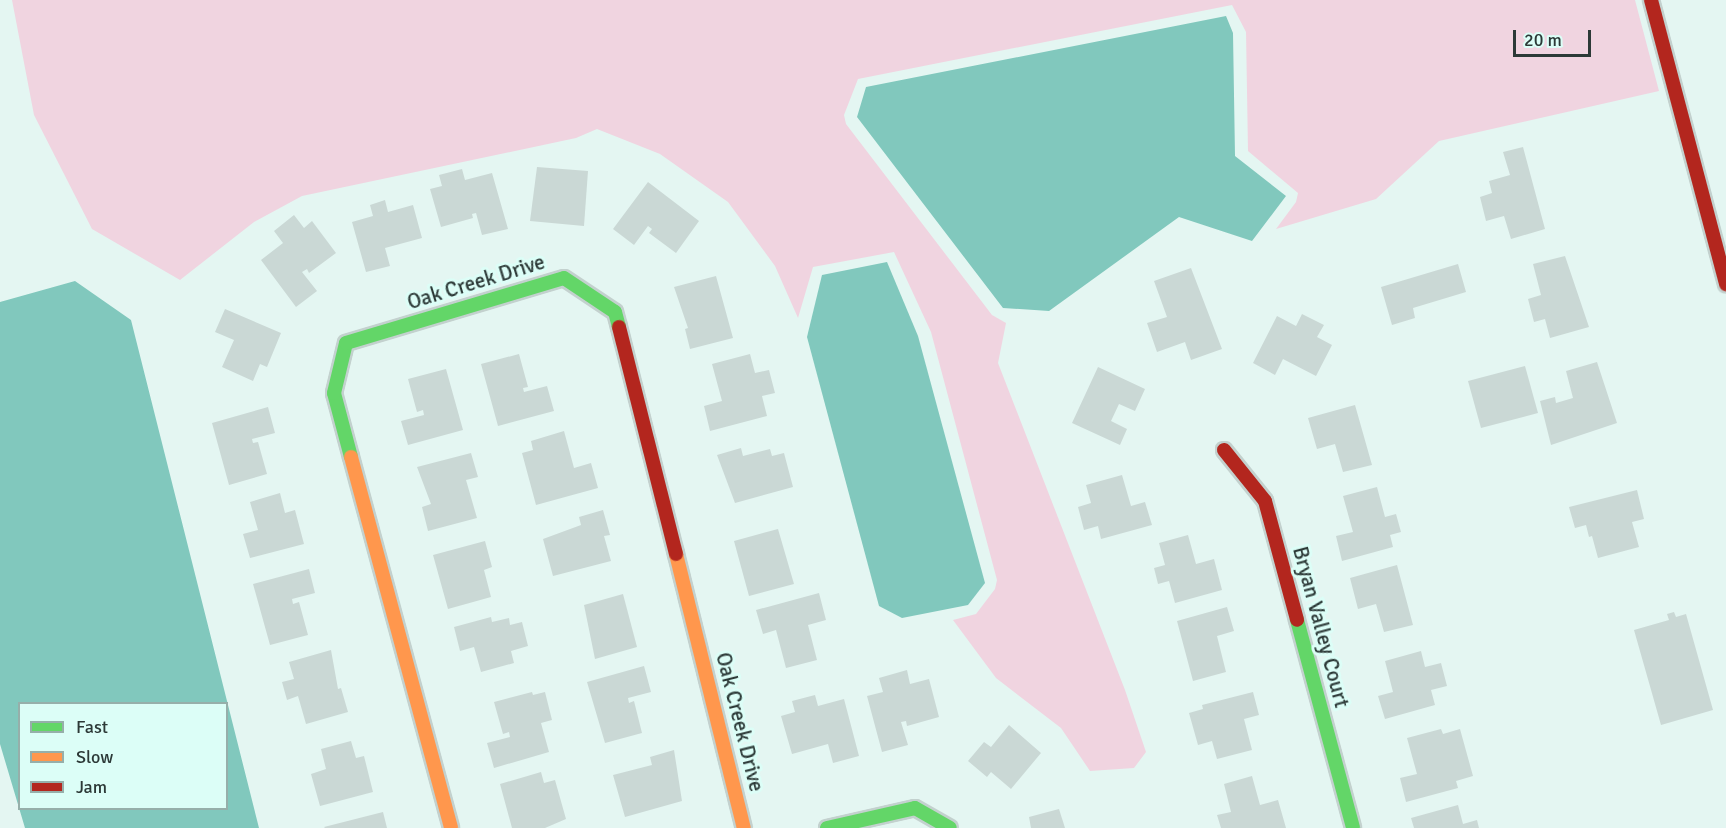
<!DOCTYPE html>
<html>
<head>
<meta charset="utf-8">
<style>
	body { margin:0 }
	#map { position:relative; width:1726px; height:828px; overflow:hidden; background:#e4f6f2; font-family:Signika,sans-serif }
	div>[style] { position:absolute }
	.green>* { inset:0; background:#f0d4e0 }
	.water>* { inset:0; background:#81c8bd }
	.building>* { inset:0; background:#cad8d5 }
	.roads { filter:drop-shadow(2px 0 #c3d1ce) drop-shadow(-2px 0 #c3d1ce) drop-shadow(0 2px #c3d1ce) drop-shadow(0 -2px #c3d1ce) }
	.fast>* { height:14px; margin:-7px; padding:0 7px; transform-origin:7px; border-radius:7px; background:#63d668 }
	.slow>* { height:14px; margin:-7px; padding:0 7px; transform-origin:7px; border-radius:7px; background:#ff974d }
	.jam>* { height:14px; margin:-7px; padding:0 7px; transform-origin:7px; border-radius:7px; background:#b3261e }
	span { translate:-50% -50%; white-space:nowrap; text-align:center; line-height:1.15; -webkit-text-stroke:6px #dcfef7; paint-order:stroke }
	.street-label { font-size:21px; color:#2c3937 }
	.legend { position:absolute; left:18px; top:702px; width:210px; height:108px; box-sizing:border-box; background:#dcfef7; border:2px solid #96afaa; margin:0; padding:8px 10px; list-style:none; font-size:18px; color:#2c3937 }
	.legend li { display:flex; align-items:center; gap:12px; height:30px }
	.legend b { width:30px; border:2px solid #96afaa }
	.scale { position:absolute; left:1513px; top:30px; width:78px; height:27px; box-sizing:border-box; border:3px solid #2c3937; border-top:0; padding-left:8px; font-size:18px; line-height:21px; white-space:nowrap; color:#2c3937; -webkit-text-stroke:4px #dcfef7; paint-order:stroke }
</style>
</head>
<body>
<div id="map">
	<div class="green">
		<i style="clip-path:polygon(12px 0,1635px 0,1659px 91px,1439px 141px,1376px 199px,1276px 229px,1296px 202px,1298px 193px,1248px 151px,1246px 32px,1232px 5px,858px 79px,844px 115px,846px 124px,992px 315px,1006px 323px,998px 363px,1125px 690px,1146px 752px,1134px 768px,1090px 771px,1061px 728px,996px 678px,953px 620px,976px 614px,995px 589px,997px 580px,931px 332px,894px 252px,813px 267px,798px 318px,775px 266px,728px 202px,660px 154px,597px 129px,576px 138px,302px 196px,254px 222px,180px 280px,92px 229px,34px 115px)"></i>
	</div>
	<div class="water">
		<i style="clip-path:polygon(1226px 16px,1233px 33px,1235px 156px,1286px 196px,1252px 241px,1179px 217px,1049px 311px,1003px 308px,857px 117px,866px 87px)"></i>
		<i style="clip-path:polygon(887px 262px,918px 336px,985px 583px,968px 605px,902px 618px,879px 606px,807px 337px,822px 275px)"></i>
		<i style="clip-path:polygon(evenodd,75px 281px,131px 320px,259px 828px,25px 828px,0 744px,0 302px,75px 281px,20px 704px,226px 704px,226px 808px,20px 808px,20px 704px)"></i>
	</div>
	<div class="building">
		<i style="clip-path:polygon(1523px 147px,1545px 229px,1511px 239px,1504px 216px,1486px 221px,1480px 197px,1492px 193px,1489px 181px,1510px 175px,1503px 152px)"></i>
		<i style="clip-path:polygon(537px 167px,588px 171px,584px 226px,530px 221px)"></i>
		<i style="clip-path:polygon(462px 169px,465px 180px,492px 173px,508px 229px,482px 235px,476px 213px,472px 214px,473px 218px,441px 227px,430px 189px,442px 186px,439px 175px)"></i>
		<i style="clip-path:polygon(648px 182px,699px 221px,676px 253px,649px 233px,652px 229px,648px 226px,634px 245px,613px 229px)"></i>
		<i style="clip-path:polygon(385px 200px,388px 212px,413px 205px,422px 238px,385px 248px,390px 266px,366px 272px,352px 222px,373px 216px,370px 205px)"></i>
		<i style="clip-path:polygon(294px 215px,304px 228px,312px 221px,336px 253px,309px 273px,307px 269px,302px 272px,317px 291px,296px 307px,261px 260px,283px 243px,274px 231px)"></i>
		<i style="clip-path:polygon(1565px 256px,1589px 327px,1550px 338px,1545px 319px,1534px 322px,1528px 299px,1541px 295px,1533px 264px)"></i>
		<i style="clip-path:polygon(1458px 264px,1466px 292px,1413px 308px,1415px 318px,1392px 325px,1381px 287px)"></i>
		<i style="clip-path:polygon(1191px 268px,1222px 349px,1191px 360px,1185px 342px,1157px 352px,1147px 323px,1167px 317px,1154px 281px)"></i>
		<i style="clip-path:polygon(716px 276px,733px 338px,690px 349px,685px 329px,688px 328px,674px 287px)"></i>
		<i style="clip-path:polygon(225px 309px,281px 333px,267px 367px,260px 364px,253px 381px,222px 367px,234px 340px,215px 332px)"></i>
		<i style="clip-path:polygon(1302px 314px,1324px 325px,1317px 337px,1332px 345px,1316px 376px,1283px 359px,1275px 375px,1253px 363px,1277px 316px,1296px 326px)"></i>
		<i style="clip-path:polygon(519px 354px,528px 387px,523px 388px,524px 392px,547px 386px,554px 411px,498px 426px,481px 364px)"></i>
		<i style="clip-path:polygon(750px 354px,755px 373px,769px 370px,775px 393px,762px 396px,767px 416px,710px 431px,704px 406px,722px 401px,712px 364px)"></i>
		<i style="clip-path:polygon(1597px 362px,1617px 423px,1551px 445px,1540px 401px,1555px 397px,1556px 403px,1573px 398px,1566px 371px)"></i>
		<i style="clip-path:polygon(1525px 366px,1538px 413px,1481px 428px,1468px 381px)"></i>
		<i style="clip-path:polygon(1098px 367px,1145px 389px,1135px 411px,1119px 404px,1111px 421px,1127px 429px,1120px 445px,1072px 423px)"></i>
		<i style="clip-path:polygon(446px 369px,463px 430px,408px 445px,401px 421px,424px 415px,423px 410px,417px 412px,408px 379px)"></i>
		<i style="clip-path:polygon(1355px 405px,1372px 465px,1343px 472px,1335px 444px,1317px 449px,1308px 418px)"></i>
		<i style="clip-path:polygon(268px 407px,275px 433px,252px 439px,253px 443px,258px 442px,267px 474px,229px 485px,212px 423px)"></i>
		<i style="clip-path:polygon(564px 431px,574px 468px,591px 463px,598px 488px,536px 505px,522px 453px,533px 450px,531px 441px)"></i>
		<i style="clip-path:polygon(741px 448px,743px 456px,770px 449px,772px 456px,784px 453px,793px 487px,735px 503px,717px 455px)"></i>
		<i style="clip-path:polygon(471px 453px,478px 477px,466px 480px,477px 518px,428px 531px,422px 507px,431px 504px,417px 467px)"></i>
		<i style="clip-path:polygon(1122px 475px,1131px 506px,1145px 502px,1152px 525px,1101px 539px,1098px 526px,1084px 530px,1078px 507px,1091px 503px,1086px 485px)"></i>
		<i style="clip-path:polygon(1377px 487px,1385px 517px,1396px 514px,1401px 532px,1390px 535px,1393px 547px,1342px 561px,1336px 536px,1353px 532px,1343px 496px)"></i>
		<i style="clip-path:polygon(1637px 490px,1644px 519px,1632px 522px,1639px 547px,1598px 558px,1592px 536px,1589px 537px,1586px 525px,1575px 528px,1569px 507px)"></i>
		<i style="clip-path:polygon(280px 493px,285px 513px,295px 510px,304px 544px,250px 558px,243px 534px,258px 530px,250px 502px)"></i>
		<i style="clip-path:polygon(603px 510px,610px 535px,604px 536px,611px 561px,553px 576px,543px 539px,581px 525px,579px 517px)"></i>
		<i style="clip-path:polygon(778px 529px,794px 584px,749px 596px,734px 541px)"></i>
		<i style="clip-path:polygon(1188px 535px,1196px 564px,1214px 559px,1222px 590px,1175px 603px,1169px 581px,1158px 584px,1154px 568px,1165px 565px,1159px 543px)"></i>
		<i style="clip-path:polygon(485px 541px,492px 567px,484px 570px,491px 597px,448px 609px,433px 555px)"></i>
		<i style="clip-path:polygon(1397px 565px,1413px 625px,1384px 632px,1376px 604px,1358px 609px,1350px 578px)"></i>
		<i style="clip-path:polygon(309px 569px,315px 593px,292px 599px,293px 604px,299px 602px,308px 635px,270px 645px,253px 584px)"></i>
		<i style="clip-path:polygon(819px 593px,826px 620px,808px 625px,817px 660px,786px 668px,776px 630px,763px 634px,756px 610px)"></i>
		<i style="clip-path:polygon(623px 594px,637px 647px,595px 659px,584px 605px)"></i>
		<i style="clip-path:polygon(1227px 607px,1234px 631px,1217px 636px,1226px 672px,1193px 681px,1177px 621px)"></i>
		<i style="clip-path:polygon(1674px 612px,1676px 617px,1686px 614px,1713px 710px,1661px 725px,1634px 630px,1669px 620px,1667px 614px)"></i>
		<i style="clip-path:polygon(491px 617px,492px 622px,509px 618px,510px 625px,522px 622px,528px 646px,511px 651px,514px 663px,481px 672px,474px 647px,460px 651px,454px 627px)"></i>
		<i style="clip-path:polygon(331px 650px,338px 689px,341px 688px,348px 712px,306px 724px,298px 696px,287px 700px,282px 682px,294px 679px,289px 662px)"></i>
		<i style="clip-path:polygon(1421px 651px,1425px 667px,1441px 663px,1447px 686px,1431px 690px,1435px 705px,1385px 719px,1378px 696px,1393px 692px,1385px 661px)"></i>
		<i style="clip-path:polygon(644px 666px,651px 692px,628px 698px,629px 703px,634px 701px,642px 733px,605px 743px,587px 682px)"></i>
		<i style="clip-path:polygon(907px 670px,910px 684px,929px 679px,939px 717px,907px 726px,906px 721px,901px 722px,908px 745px,882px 752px,867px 696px,883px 692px,879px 678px)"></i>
		<i style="clip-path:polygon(532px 692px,533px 695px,545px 692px,552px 720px,541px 723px,549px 752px,494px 768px,487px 743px,510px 737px,509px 732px,503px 734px,494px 702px)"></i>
		<i style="clip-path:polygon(1253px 692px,1259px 715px,1244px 719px,1252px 750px,1217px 759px,1212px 741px,1198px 745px,1189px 713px,1203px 709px,1202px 705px)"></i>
		<i style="clip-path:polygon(815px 695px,818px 706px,844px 699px,859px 756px,833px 763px,828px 744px,792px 754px,781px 716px,795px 712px,792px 701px)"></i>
		<i style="clip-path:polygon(1009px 725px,1041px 753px,1011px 789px,991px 772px,987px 777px,968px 761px,984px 742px,991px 747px)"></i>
		<i style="clip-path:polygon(1441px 729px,1443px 734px,1460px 729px,1473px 776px,1456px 781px,1458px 788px,1406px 802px,1400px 778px,1417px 774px,1407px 738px)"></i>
		<i style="clip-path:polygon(351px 741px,356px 758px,364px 756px,373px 792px,320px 806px,311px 774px,326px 769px,321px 749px)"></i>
		<i style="clip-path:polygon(674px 750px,682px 801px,625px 817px,613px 775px,652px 765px,650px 757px)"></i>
		<i style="clip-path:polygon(541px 772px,544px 783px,555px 780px,566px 819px,545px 828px,512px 828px,500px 784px)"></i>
		<i style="clip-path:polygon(1252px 776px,1260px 805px,1278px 800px,1286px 828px,1221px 828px,1217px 815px,1231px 812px,1224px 784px)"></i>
		<i style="clip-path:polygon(1458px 805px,1463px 824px,1477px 820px,1479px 828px,1414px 828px,1411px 818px)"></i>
		<i style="clip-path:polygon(1059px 809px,1065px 828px,1031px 828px,1029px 817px)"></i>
		<i style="clip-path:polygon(383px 812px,387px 828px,325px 828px,324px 827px)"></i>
	</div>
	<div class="roads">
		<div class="fast">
			<i style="left:351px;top:457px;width:66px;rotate:-104.9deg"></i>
			<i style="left:334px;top:393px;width:51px;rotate:-76.5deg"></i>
			<i style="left:346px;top:343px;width:227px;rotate:-16.6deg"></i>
			<i style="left:564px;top:278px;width:61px;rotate:33.7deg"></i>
			<i style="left:615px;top:312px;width:16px;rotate:75deg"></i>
			<i style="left:1297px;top:620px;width:215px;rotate:74.9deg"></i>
			<i style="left:827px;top:828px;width:90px;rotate:-12.8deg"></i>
			<i style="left:915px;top:808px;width:40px;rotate:29.7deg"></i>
		</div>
		<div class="slow">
			<i style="left:351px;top:457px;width:384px;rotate:74.9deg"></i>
			<i style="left:676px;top:554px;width:282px;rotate:76.1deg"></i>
		</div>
		<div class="jam">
			<i style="left:1651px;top:0;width:294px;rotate:75.2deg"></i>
			<i style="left:619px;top:327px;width:234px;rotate:75.9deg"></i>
			<i style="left:1224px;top:450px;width:65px;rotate:51.2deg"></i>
			<i style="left:1265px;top:501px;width:123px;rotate:74.9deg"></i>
		</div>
	</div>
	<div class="street-label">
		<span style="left:476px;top:282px;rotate:-17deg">Oak Creek Drive</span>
		<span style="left:1321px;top:627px;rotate:75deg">Bryan Valley Court</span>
		<span style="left:740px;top:722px;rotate:76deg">Oak Creek Drive</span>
	</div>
	<ul class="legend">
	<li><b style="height:8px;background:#63d668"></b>Fast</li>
	<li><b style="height:8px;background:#ff974d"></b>Slow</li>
	<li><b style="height:8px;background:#b3261e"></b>Jam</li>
	</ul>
	<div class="scale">20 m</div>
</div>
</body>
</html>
